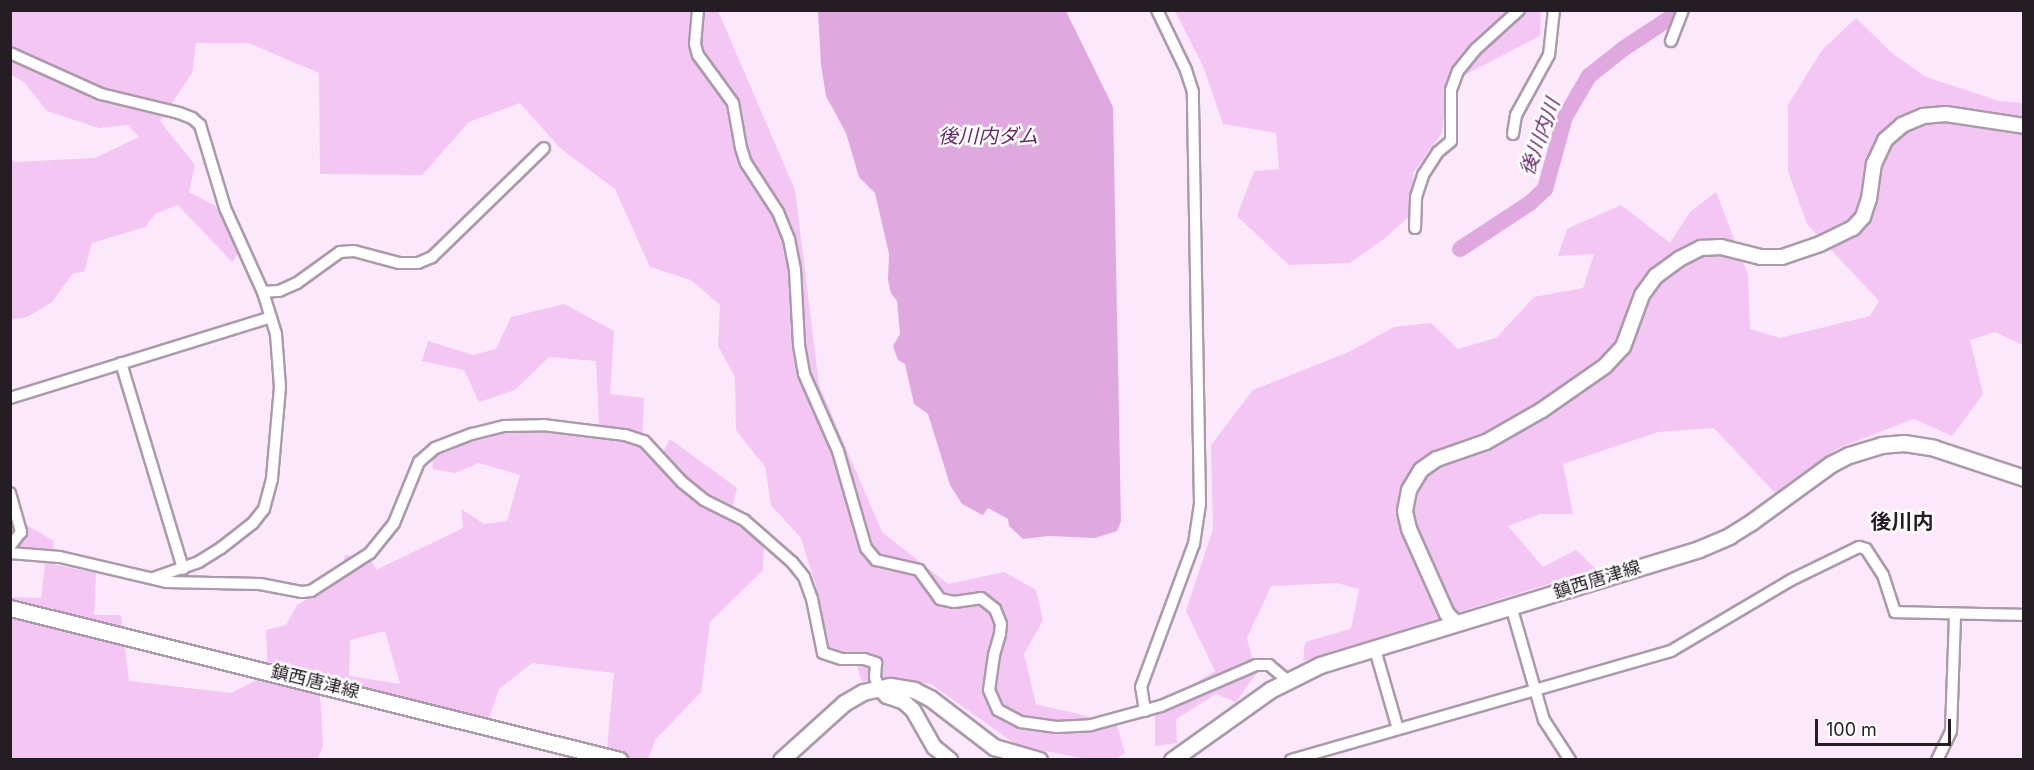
<!DOCTYPE html>
<html>
<head>
<meta charset="utf-8">
<style>
	body { margin:0 }
	#map { position:relative; width:2034px; height:770px; overflow:hidden; background:#fbe9fb; font-family:Inter,"Noto Sans JP",sans-serif }
	div>[style] { position:absolute }
	.green>* { inset:0; background:#f3c6f4 }
	.water>* { inset:0; background:#dfa9e0 }
	.river>* { height:16px; margin:-8px; padding:0 8px; transform-origin:8px; border-radius:8px; background:#dfa9e0 }
	.roads { filter:drop-shadow(2px 0 #aa9aaa) drop-shadow(-2px 0 #aa9aaa) drop-shadow(0 2px #aa9aaa) drop-shadow(0 -2px #aa9aaa) }
	.minor>* { height:10px; margin:-5px; padding:0 5px; transform-origin:5px; border-radius:5px; background:#fff }
	.tertiary>* { height:14px; margin:-7px; padding:0 7px; transform-origin:7px; border-radius:7px; background:#fff }
	.secondary>* { height:15px; margin:-7.5px; padding:0 7.5px; transform-origin:7.5px; border-radius:7.5px; background:#fff }
	span { translate:-50% -50%; white-space:nowrap; text-align:center; line-height:1.15; -webkit-text-stroke:5px #fff; paint-order:stroke }
	.street-label { font-size:18px; color:#241e24 }
	.water-label { font-size:20px; color:#672869; font-style:italic }
	.quarter-label { font-size:21px; color:#241e24; font-weight:700 }
	.frame { position:absolute; inset:0; border:12px solid #241e24; pointer-events:none }
	.scale { position:absolute; left:1815px; top:719px; width:136px; height:27px; box-sizing:border-box; border:3px solid #241e24; border-top:0; padding-left:8px; font-size:18px; line-height:21px; white-space:nowrap; color:#241e24; -webkit-text-stroke:4px #fff; paint-order:stroke }
</style>
</head>
<body>
<div id="map">
	<div class="green">
		<i style="clip-path:polygon(11px 11px,718px 11px,795px 190px,819px 385px,882px 532px,948px 584px,1004px 572px,1036px 590px,1043px 620px,1024px 654px,1036px 704px,1116px 723px,1125px 753px,1116px 759px,1087px 759px,1018px 746px,931px 684px,889px 677px,862px 682px,854px 657px,828px 653px,818px 593px,801px 538px,771px 505px,765px 467px,736px 430px,735px 377px,718px 346px,720px 305px,691px 280px,650px 267px,615px 189px,560px 148px,520px 103px,469px 122px,422px 175px,320px 174px,319px 73px,249px 43px,196px 43px,192px 73px,160px 121px,195px 165px,189px 192px,216px 206px,239px 252px,232px 262px,178px 205px,155px 214px,145px 227px,92px 243px,84px 272px,73px 273px,52px 302px,27px 317px,11px 320px,10px 158px,15px 162px,95px 158px,139px 137px,128px 125px,99px 128px,47px 111px,24px 82px,11px 75px)"></i>
		<i style="clip-path:polygon(1175px 11px,1541px 11px,1540px 36px,1447px 84px,1442px 133px,1413px 173px,1413px 213px,1385px 238px,1350px 263px,1289px 265px,1237px 216px,1254px 171px,1279px 169px,1276px 133px,1223px 124px,1203px 66px)"></i>
		<i style="clip-path:polygon(1856px 18px,1893px 54px,1926px 77px,1999px 101px,2023px 103px,2023px 345px,1995px 332px,1970px 340px,1983px 394px,1952px 436px,1914px 419px,1838px 448px,1775px 493px,1714px 428px,1658px 432px,1563px 464px,1573px 514px,1540px 514px,1508px 526px,1543px 567px,1576px 550px,1596px 569px,1303px 661px,1305px 642px,1351px 629px,1359px 589px,1337px 583px,1271px 586px,1247px 638px,1256px 674px,1236px 702px,1216px 694px,1176px 719px,1177px 743px,1155px 746px,1155px 708px,1215px 671px,1186px 611px,1213px 529px,1211px 445px,1253px 390px,1351px 351px,1394px 327px,1431px 323px,1458px 349px,1496px 338px,1534px 297px,1583px 288px,1594px 254px,1558px 256px,1567px 229px,1621px 205px,1670px 243px,1690px 212px,1716px 192px,1748px 275px,1750px 329px,1780px 338px,1870px 316px,1879px 301px,1807px 224px,1788px 171px,1788px 105px,1822px 50px)"></i>
		<i style="clip-path:polygon(evenodd,564px 304px,614px 331px,610px 394px,644px 398px,642px 446px,660px 458px,670px 439px,737px 488px,730px 517px,764px 542px,763px 570px,710px 622px,701px 692px,655px 740px,648px 759px,610px 759px,607px 749px,614px 673px,532px 663px,499px 689px,489px 718px,347px 685px,320px 695px,323px 745px,318px 759px,11px 760px,11px 597px,41px 598px,45px 565px,16px 548px,25px 524px,54px 541px,52px 564px,96px 573px,94px 615px,121px 615px,129px 681px,231px 693px,268px 674px,266px 630px,286px 625px,297px 605px,338px 581px,345px 555px,370px 557px,376px 570px,463px 528px,461px 509px,484px 524px,507px 521px,520px 475px,479px 463px,455px 473px,433px 469px,432px 452px,505px 432px,599px 425px,596px 361px,549px 357px,515px 390px,479px 402px,464px 370px,422px 361px,428px 341px,473px 355px,496px 349px,511px 317px,564px 304px,385px 631px,400px 684px,349px 676px,350px 640px,385px 631px)"></i>
	</div>
	<div class="water">
		<i style="clip-path:polygon(818px 11px,1066px 11px,1113px 107px,1121px 521px,1117px 531px,1095px 538px,1049px 536px,1023px 539px,1009px 526px,1008px 519px,988px 508px,983px 515px,962px 504px,950px 485px,928px 414px,914px 404px,905px 364px,898px 360px,893px 346px,900px 334px,897px 301px,891px 293px,888px 280px,889px 254px,875px 193px,859px 177px,846px 133px,826px 96px,821px 65px)"></i>
	</div>
	<div class="river">
		<i style="left:1460px;top:249px;width:84px;rotate:-33.3deg"></i>
		<i style="left:1530px;top:203px;width:21px;rotate:-43deg"></i>
		<i style="left:1545px;top:189px;width:75px;rotate:-74.5deg"></i>
		<i style="left:1565px;top:117px;width:48px;rotate:-59.7deg"></i>
		<i style="left:1589px;top:76px;width:43px;rotate:-38.5deg"></i>
		<i style="left:1623px;top:49px;width:71px;rotate:-33.5deg"></i>
	</div>
	<div class="roads">
		<div class="minor">
			<i style="left:698px;top:10px;width:34px;rotate:95deg"></i>
			<i style="left:695px;top:44px;width:11px;rotate:75deg"></i>
			<i style="left:698px;top:55px;width:59px;rotate:53.9deg"></i>
			<i style="left:733px;top:103px;width:46px;rotate:79.9deg"></i>
			<i style="left:741px;top:148px;width:16px;rotate:72deg"></i>
			<i style="left:746px;top:163px;width:59px;rotate:56.9deg"></i>
			<i style="left:778px;top:212px;width:29px;rotate:68deg"></i>
			<i style="left:789px;top:239px;width:32px;rotate:79deg"></i>
			<i style="left:795px;top:270px;width:75px;rotate:86.9deg"></i>
			<i style="left:799px;top:345px;width:29px;rotate:80deg"></i>
			<i style="left:804px;top:374px;width:84px;rotate:66.2deg"></i>
			<i style="left:838px;top:451px;width:101px;rotate:73.9deg"></i>
			<i style="left:866px;top:548px;width:16px;rotate:50deg"></i>
			<i style="left:876px;top:560px;width:44px;rotate:13.1deg"></i>
			<i style="left:919px;top:570px;width:36px;rotate:54deg"></i>
			<i style="left:940px;top:599px;width:14px;rotate:12deg"></i>
			<i style="left:954px;top:602px;width:27px;rotate:-8deg"></i>
			<i style="left:981px;top:598px;width:18px;rotate:38deg"></i>
			<i style="left:995px;top:609px;width:16px;rotate:68deg"></i>
			<i style="left:1001px;top:624px;width:10px;rotate:96deg"></i>
			<i style="left:1000px;top:634px;width:22px;rotate:106deg"></i>
			<i style="left:994px;top:655px;width:35px;rotate:98deg"></i>
			<i style="left:989px;top:690px;width:22px;rotate:66deg"></i>
			<i style="left:998px;top:710px;width:26px;rotate:28deg"></i>
			<i style="left:1021px;top:722px;width:36px;rotate:8deg"></i>
			<i style="left:1057px;top:727px;width:34px;rotate:-3deg"></i>
			<i style="left:1091px;top:725px;width:73px;rotate:-15.2deg"></i>
			<i style="left:1161px;top:706px;width:103px;rotate:-23.3deg"></i>
			<i style="left:1256px;top:665px;width:13px"></i>
			<i style="left:1269px;top:665px;width:23px;rotate:40deg"></i>
			<i style="left:1671px;top:41px;width:33px;rotate:-69deg"></i>
			<i style="left:10px;top:53px;width:100px;rotate:24.3deg"></i>
			<i style="left:101px;top:94px;width:80px;rotate:13.7deg"></i>
			<i style="left:179px;top:113px;width:14px;rotate:21deg"></i>
			<i style="left:192px;top:118px;width:11px;rotate:41deg"></i>
			<i style="left:200px;top:125px;width:87px;rotate:73.2deg"></i>
			<i style="left:225px;top:208px;width:92px;rotate:65.7deg"></i>
			<i style="left:263px;top:292px;width:44px;rotate:72.8deg"></i>
			<i style="left:276px;top:334px;width:53px;rotate:85.7deg"></i>
			<i style="left:280px;top:387px;width:92px;rotate:95deg"></i>
			<i style="left:272px;top:479px;width:31px;rotate:105deg"></i>
			<i style="left:264px;top:509px;width:18px;rotate:128deg"></i>
			<i style="left:253px;top:523px;width:41px;rotate:142deg"></i>
			<i style="left:221px;top:548px;width:26px;rotate:148deg"></i>
			<i style="left:199px;top:562px;width:49px;rotate:160.8deg"></i>
			<i style="left:1513px;top:134px;width:19px;rotate:-81deg"></i>
			<i style="left:1516px;top:115px;width:68px;rotate:-61.2deg"></i>
			<i style="left:1549px;top:55px;width:45px;rotate:-83.7deg"></i>
			<i style="left:1415px;top:228px;width:31px;rotate:-88deg"></i>
			<i style="left:1416px;top:197px;width:23px;rotate:-72deg"></i>
			<i style="left:1423px;top:175px;width:27px;rotate:-57deg"></i>
			<i style="left:1438px;top:152px;width:17px;rotate:-40deg"></i>
			<i style="left:1451px;top:141px;width:51px;rotate:-90deg"></i>
			<i style="left:1451px;top:90px;width:20px;rotate:-70deg"></i>
			<i style="left:1458px;top:71px;width:28px;rotate:-51deg"></i>
			<i style="left:1476px;top:49px;width:58px;rotate:-42.2deg"></i>
			<i style="left:263px;top:292px;width:16px;rotate:-4deg"></i>
			<i style="left:279px;top:291px;width:20px;rotate:-24deg"></i>
			<i style="left:297px;top:283px;width:53px;rotate:-35.8deg"></i>
			<i style="left:340px;top:252px;width:14px;rotate:-4deg"></i>
			<i style="left:354px;top:251px;width:47px;rotate:14.9deg"></i>
			<i style="left:399px;top:263px;width:19px"></i>
			<i style="left:418px;top:263px;width:15px;rotate:-23deg"></i>
			<i style="left:432px;top:257px;width:156px;rotate:-44.2deg"></i>
			<i style="left:121px;top:363px;width:215px;rotate:73.2deg"></i>
			<i style="left:10px;top:398px;width:273px;rotate:-17.2deg"></i>
			<i style="left:10px;top:493px;width:41px;rotate:74.2deg"></i>
			<i style="left:21px;top:532px;width:18px;rotate:128deg"></i>
			<i style="left:10px;top:553px;width:50px;rotate:4.6deg"></i>
			<i style="left:60px;top:557px;width:110px;rotate:13.2deg"></i>
			<i style="left:167px;top:582px;width:93px;rotate:1.2deg"></i>
			<i style="left:260px;top:584px;width:43px;rotate:10.8deg"></i>
			<i style="left:302px;top:592px;width:9px;rotate:-6deg"></i>
			<i style="left:311px;top:591px;width:70px;rotate:-32.8deg"></i>
			<i style="left:370px;top:553px;width:38px;rotate:-51deg"></i>
			<i style="left:394px;top:523px;width:66px;rotate:-67.7deg"></i>
			<i style="left:419px;top:462px;width:21px;rotate:-41deg"></i>
			<i style="left:435px;top:448px;width:40px;rotate:-21deg"></i>
			<i style="left:472px;top:434px;width:33px;rotate:-14deg"></i>
			<i style="left:504px;top:426px;width:39px;rotate:-1deg"></i>
			<i style="left:543px;top:425px;width:83px;rotate:7deg"></i>
			<i style="left:625px;top:435px;width:20px;rotate:18deg"></i>
			<i style="left:644px;top:441px;width:56px;rotate:47.2deg"></i>
			<i style="left:682px;top:482px;width:28px;rotate:39deg"></i>
			<i style="left:704px;top:500px;width:45px;rotate:26.6deg"></i>
			<i style="left:744px;top:520px;width:64px;rotate:41.2deg"></i>
			<i style="left:792px;top:562px;width:19px;rotate:51deg"></i>
			<i style="left:804px;top:577px;width:23px;rotate:70deg"></i>
			<i style="left:812px;top:599px;width:55px;rotate:78.5deg"></i>
			<i style="left:823px;top:653px;width:19px;rotate:18deg"></i>
			<i style="left:841px;top:659px;width:23px"></i>
			<i style="left:864px;top:659px;width:13px;rotate:18deg"></i>
			<i style="left:876px;top:663px;width:14px;rotate:94deg"></i>
			<i style="left:875px;top:677px;width:10px;rotate:73deg"></i>
			<i style="left:1511px;top:606px;width:119px;rotate:73.9deg"></i>
			<i style="left:1544px;top:720px;width:48px;rotate:57deg"></i>
			<i style="left:1376px;top:653px;width:79px;rotate:73.9deg"></i>
			<i style="left:1145px;top:711px;width:24px;rotate:-99deg"></i>
			<i style="left:1141px;top:687px;width:153px;rotate:-69.7deg"></i>
			<i style="left:1194px;top:544px;width:40px;rotate:-81.5deg"></i>
			<i style="left:1200px;top:504px;width:412px;rotate:-91deg"></i>
			<i style="left:1193px;top:92px;width:23px;rotate:-108deg"></i>
			<i style="left:1186px;top:70px;width:67px;rotate:-115.8deg"></i>
			<i style="left:1291px;top:760px;width:395px;rotate:-16deg"></i>
			<i style="left:1671px;top:651px;width:139px;rotate:-30.6deg"></i>
			<i style="left:1791px;top:580px;width:76px;rotate:-25.9deg"></i>
			<i style="left:1859px;top:547px;width:7px;rotate:16deg"></i>
			<i style="left:1866px;top:549px;width:31px;rotate:57deg"></i>
			<i style="left:1883px;top:575px;width:39px;rotate:72deg"></i>
			<i style="left:1895px;top:612px;width:129px;rotate:1.3deg"></i>
			<i style="left:1937px;top:760px;width:32px;rotate:-64deg"></i>
			<i style="left:1951px;top:731px;width:116px;rotate:-88deg"></i>
		</div>
		<div class="tertiary">
			<i style="left:1456px;top:623px;width:13px;rotate:-135deg"></i>
			<i style="left:1447px;top:614px;width:93px;rotate:-114.1deg"></i>
			<i style="left:1409px;top:529px;width:18px;rotate:-103deg"></i>
			<i style="left:1405px;top:511px;width:21px;rotate:-79deg"></i>
			<i style="left:1409px;top:490px;width:23px;rotate:-59deg"></i>
			<i style="left:1421px;top:470px;width:19px;rotate:-35deg"></i>
			<i style="left:1437px;top:459px;width:52px;rotate:-19.1deg"></i>
			<i style="left:1486px;top:442px;width:64px;rotate:-29.7deg"></i>
			<i style="left:1542px;top:410px;width:77px;rotate:-34.9deg"></i>
			<i style="left:1605px;top:366px;width:26px;rotate:-47deg"></i>
			<i style="left:1623px;top:347px;width:55px;rotate:-69.9deg"></i>
			<i style="left:1642px;top:295px;width:24px;rotate:-54deg"></i>
			<i style="left:1656px;top:276px;width:29px;rotate:-36deg"></i>
			<i style="left:1679px;top:259px;width:25px;rotate:-27deg"></i>
			<i style="left:1701px;top:248px;width:20px;rotate:-3deg"></i>
			<i style="left:1721px;top:247px;width:41px;rotate:14deg"></i>
			<i style="left:1761px;top:257px;width:21px"></i>
			<i style="left:1782px;top:257px;width:40px;rotate:-18.9deg"></i>
			<i style="left:1820px;top:244px;width:37px;rotate:-26deg"></i>
			<i style="left:1853px;top:228px;width:15px;rotate:-48deg"></i>
			<i style="left:1863px;top:217px;width:19px;rotate:-72deg"></i>
			<i style="left:1869px;top:199px;width:35px;rotate:-82deg"></i>
			<i style="left:1874px;top:164px;width:26px;rotate:-65deg"></i>
			<i style="left:1885px;top:140px;width:23px;rotate:-41deg"></i>
			<i style="left:1902px;top:125px;width:23px;rotate:-23deg"></i>
			<i style="left:1923px;top:116px;width:23px;rotate:-5deg"></i>
			<i style="left:1946px;top:114px;width:79px;rotate:8.7deg"></i>
			<i style="left:878px;top:687px;width:13px;rotate:45deg"></i>
			<i style="left:887px;top:696px;width:18px;rotate:19deg"></i>
			<i style="left:904px;top:702px;width:12px;rotate:42deg"></i>
			<i style="left:913px;top:710px;width:43px;rotate:60.4deg"></i>
			<i style="left:934px;top:747px;width:21px;rotate:39deg"></i>
		</div>
		<div class="secondary">
			<i style="left:10px;top:608px;width:628px;rotate:14.01deg"></i>
			<i style="left:781px;top:760px;width:85px;rotate:-42.1deg"></i>
			<i style="left:844px;top:703px;width:22px;rotate:-30deg"></i>
			<i style="left:863px;top:692px;width:28px;rotate:-13deg"></i>
			<i style="left:890px;top:686px;width:24px;rotate:9deg"></i>
			<i style="left:914px;top:690px;width:18px;rotate:27deg"></i>
			<i style="left:930px;top:698px;width:81px;rotate:37.4deg"></i>
			<i style="left:994px;top:747px;width:47px;rotate:16.1deg"></i>
			<i style="left:1172px;top:760px;width:120px;rotate:-35.5deg"></i>
			<i style="left:1270px;top:690px;width:56px;rotate:-26.6deg"></i>
			<i style="left:1320px;top:665px;width:396px;rotate:-17deg"></i>
			<i style="left:1699px;top:549px;width:33px;rotate:-23deg"></i>
			<i style="left:1729px;top:536px;width:25px;rotate:-32deg"></i>
			<i style="left:1750px;top:523px;width:100px;rotate:-36.1deg"></i>
			<i style="left:1831px;top:464px;width:20px;rotate:-27deg"></i>
			<i style="left:1849px;top:455px;width:34px;rotate:-17deg"></i>
			<i style="left:1881px;top:445px;width:23px;rotate:-5deg"></i>
			<i style="left:1904px;top:443px;width:30px;rotate:9deg"></i>
			<i style="left:1934px;top:448px;width:95px;rotate:18.4deg"></i>
		</div>
	</div>
	<div class="street-label">
		<span style="left:1597px;top:580px;rotate:-17deg">鎮西唐津線</span>
		<span style="left:315px;top:682px;rotate:14deg">鎮西唐津線</span>
	</div>
	<div class="water-label">
		<span style="left:988px;top:136px">後川内ダム</span>
		<span style="left:1540px;top:137px;rotate:-70deg">後川内川</span>
	</div>
	<div class="quarter-label">
		<span style="left:1902px;top:522px">後川内</span>
	</div>
	<div class="frame"></div>
	<div class="scale">100 m</div>
</div>
</body>
</html>
